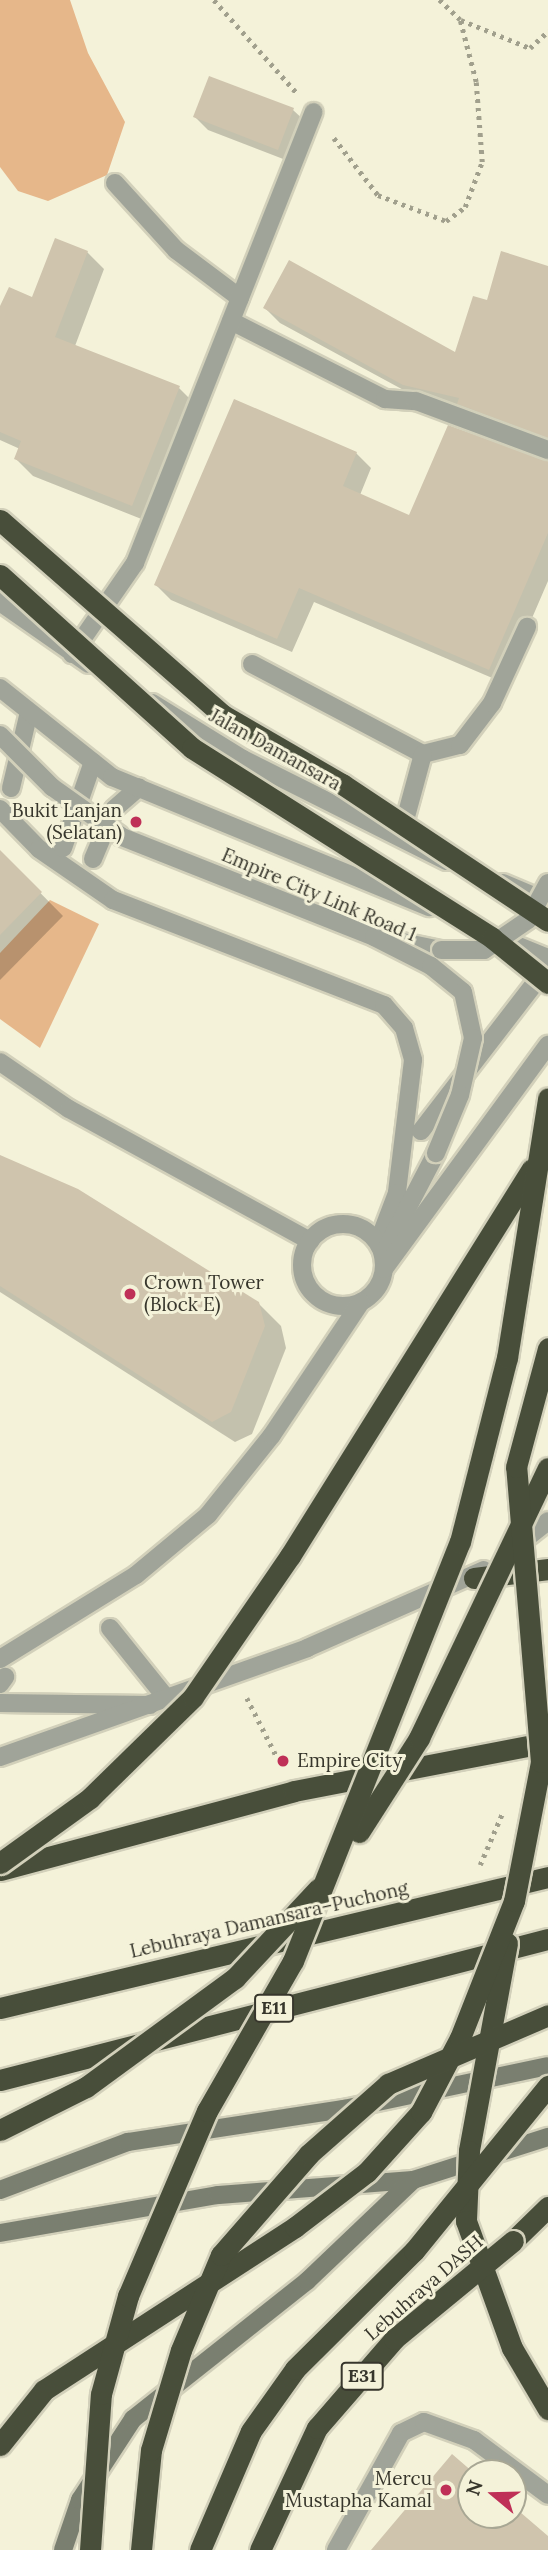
<!DOCTYPE html>
<html>
<head>
<meta charset="utf-8">
<style>
	body { margin:0 }
	#map { position:relative; width:548px; height:2550px; overflow:hidden; background:#f4f2d9; font-family:Lora,serif }
	div>[style] { position:absolute }
	.green>* { inset:0; background:#e6b78a }
	.shadow>* { inset:0; background:#0003 }
	.building>* { inset:0; background:#cfc4ad }
	.path>* { height:4.5px; margin-top:-2.25px; transform-origin:0; background:repeating-linear-gradient(90deg,#a1a08d 0 3.5px,transparent 0 8.5px) }
	.roads { filter:drop-shadow(2px 0 #d2d0ba) drop-shadow(-2px 0 #d2d0ba) drop-shadow(0 2px #d2d0ba) drop-shadow(0 -2px #d2d0ba) }
	.service>* { height:18px; margin:-9px; padding:0 9px; transform-origin:9px; border-radius:9px; background:#a0a499 }
	.service>.ring { margin:-9px; padding:0; box-sizing:content-box; background:none; border:18px solid #a0a499; border-radius:50% }
	.tertiary>* { height:18px; margin:-9px; padding:0 9px; transform-origin:9px; border-radius:9px; background:#a0a499 }
	.secondary>* { height:18px; margin:-9px; padding:0 9px; transform-origin:9px; border-radius:9px; background:#7a7f70 }
	.motorway>* { height:21px; margin:-10.5px; padding:0 10.5px; transform-origin:10.5px; border-radius:10.5px; background:#484e3a }
	.bridges { filter:drop-shadow(2px 0 #d2d0ba) drop-shadow(-2px 0 #d2d0ba) drop-shadow(0 2px #d2d0ba) drop-shadow(0 -2px #d2d0ba) }
	.service-bridge>* { height:18px; margin:-9px; padding:0 9px; transform-origin:9px; border-radius:9px; background:#a0a499 }
	.motorway-bridge>* { height:21px; margin:-10.5px; padding:0 10.5px; transform-origin:10.5px; border-radius:10.5px; background:#484e3a }
	.dots>* { width:19px; height:19px; translate:-50% -50%; box-sizing:border-box; border:4px solid #f4f2d9; border-radius:50% }
	span { translate:-50% -50%; white-space:nowrap; text-align:center; line-height:1.15; -webkit-text-stroke:6px #f4f2d9; paint-order:stroke }
	.shield-label span { padding:2px 5px; background:#f4f2d9; border:2px solid; border-radius:5px; -webkit-text-stroke-width:0 }
	.shield-label { font-size:18px; color:#37362c; font-weight:700 }
	.street-label { font-size:19px; color:#37362c }
	.poi-label { font-size:19px; color:#37362c }
	.right { translate:-100% -50%; text-align:right }
	.left { translate:0 -50%; text-align:left }
	.north { position:absolute; left:457px; top:2459px; width:70px; height:70px; box-sizing:border-box; background:#f4f2d9; border:2px solid #a8a794; border-radius:50%; rotate:289deg; font-size:19px; font-weight:700; line-height:28px; text-align:center; color:#37362c }
	.north::after { content:''; display:block; margin:auto; width:24px; height:32px; background:#bf3057; clip-path:polygon(50% 0,100% 100%,50% 72%,0 100%) }
</style>
</head>
<body>
<div id="map">
	<div class="green">
		<i style="clip-path:polygon(0 0,70px 0,88px 53px,125px 122px,107px 175px,48px 201px,18px 191px,0 167px)"></i>
		<i style="clip-path:polygon(50px 900px,99px 924px,40px 1048px,0 1019px,0 953px)"></i>
	</div>
	<div class="shadow">
		<i style="clip-path:polygon(293px 110px,306px 122px,291px 162px,208px 130px,195px 117px)"></i>
		<i style="clip-path:polygon(87px 252px,104px 269px,75px 346px,179px 388px,196px 405px,149px 522px,33px 476px,16px 459px,20px 449px,0 440px,0 310px,33px 299px)"></i>
		<i style="clip-path:polygon(548px 267px,548px 446px,465px 410px,420px 399px,280px 323px,265px 308px,456px 355px,488px 302px)"></i>
		<i style="clip-path:polygon(356px 453px,371px 468px,360px 495px,410px 517px,548px 461px,548px 581px,504px 683px,314px 602px,292px 652px,171px 600px,156px 585px)"></i>
		<i style="clip-path:polygon(0 852px,63px 916px,0 980px)"></i>
		<i style="clip-path:polygon(0 1157px,258px 1303px,281px 1326px,286px 1348px,252px 1434px,235px 1442px,0 1292px)"></i>
	</div>
	<div class="building">
		<i style="clip-path:polygon(209px 76px,294px 108px,278px 150px,193px 117px)"></i>
		<i style="clip-path:polygon(55px 238px,88px 251px,55px 337px,180px 386px,132px 506px,14px 459px,21px 441px,0 432px,0 306px,9px 287px,32px 297px)"></i>
		<i style="clip-path:polygon(501px 251px,548px 266px,548px 438px,457px 404px,459px 398px,403px 385px,263px 308px,289px 260px,455px 352px,473px 296px,487px 300px)"></i>
		<i style="clip-path:polygon(234px 399px,357px 452px,343px 486px,409px 515px,448px 425px,548px 461px,548px 533px,489px 670px,299px 588px,277px 639px,154px 585px)"></i>
		<i style="clip-path:polygon(0 850px,42px 892px,0 935px)"></i>
		<i style="clip-path:polygon(0 1155px,78px 1189px,259px 1302px,265px 1326px,231px 1412px,212px 1422px,0 1286px)"></i>
		<i style="clip-path:polygon(452px 2454px,474px 2473px,471px 2515px,513px 2515px,513px 2506px,548px 2536px,548px 2550px,371px 2550px)"></i>
	</div>
	<div class="path">
		<i style="left:214px;top:0;width:125px;rotate:48.3deg"></i>
		<i style="left:461px;top:20px;width:74px;rotate:22.1deg"></i>
		<i style="left:530px;top:48px;width:25px;rotate:-43deg"></i>
		<i style="left:334px;top:138px;width:72px;rotate:52.3deg"></i>
		<i style="left:378px;top:195px;width:73px;rotate:20.9deg"></i>
		<i style="left:446px;top:221px;width:24px;rotate:-36deg"></i>
		<i style="left:465px;top:207px;width:48px;rotate:-69.3deg"></i>
		<i style="left:482px;top:162px;width:80px;rotate:-94.3deg"></i>
		<i style="left:476px;top:82px;width:64px;rotate:-104.5deg"></i>
		<i style="left:460px;top:20px;width:29px;rotate:-136deg"></i>
		<i style="left:247px;top:1698px;width:75px;rotate:63.1deg"></i>
		<i style="left:480px;top:1865px;width:56px;rotate:-66.7deg"></i>
	</div>
	<div class="roads">
		<div class="service">
			<i style="left:115px;top:183px;width:91px;rotate:47.7deg"></i>
			<i style="left:176px;top:250px;width:80px;rotate:36.9deg"></i>
			<i style="left:231px;top:321px;width:173px;rotate:26.9deg"></i>
			<i style="left:385px;top:399px;width:31px;rotate:4deg"></i>
			<i style="left:416px;top:401px;width:141px;rotate:20.4deg"></i>
			<i style="left:72px;top:654px;width:111px;rotate:-55.3deg"></i>
			<i style="left:135px;top:563px;width:485px;rotate:-68.4deg"></i>
			<i style="left:252px;top:664px;width:193px;rotate:27.8deg"></i>
			<i style="left:423px;top:754px;width:38px;rotate:-14deg"></i>
			<i style="left:460px;top:745px;width:53px;rotate:-52.7deg"></i>
			<i style="left:492px;top:703px;width:84px;rotate:-65.3deg"></i>
			<i style="left:11px;top:788px;width:78px;rotate:-76.7deg"></i>
			<i style="left:0;top:809px;width:56px;rotate:45.7deg"></i>
			<i style="left:39px;top:849px;width:90px;rotate:34.6deg"></i>
			<i style="left:113px;top:900px;width:291px;rotate:21.2deg"></i>
			<i style="left:384px;top:1005px;width:30px;rotate:49deg"></i>
			<i style="left:404px;top:1028px;width:33px;rotate:74deg"></i>
			<i style="left:413px;top:1060px;width:134px;rotate:96.9deg"></i>
			<i style="left:397px;top:1193px;width:53px;rotate:110.8deg"></i>
			<i style="left:401px;top:835px;width:84px;rotate:-74.8deg"></i>
			<i style="left:63px;top:848px;width:91px;rotate:-70.8deg"></i>
			<i style="left:93px;top:859px;width:54px;rotate:-67.2deg"></i>
			<i style="left:114px;top:809px;width:33px;rotate:-41deg"></i>
			<i style="left:383px;top:938px;width:59px;rotate:11.7deg"></i>
			<i style="left:0;top:1062px;width:83px;rotate:34.3deg"></i>
			<i style="left:69px;top:1109px;width:275px;rotate:28.7deg"></i>
			<i style="left:421px;top:1131px;width:208px;rotate:-52.4deg"></i>
			<i class="ring" style="left:302px;top:1224px;width:64px;height:64px"></i>
			<i style="left:383px;top:1255px;width:115px;rotate:-62.5deg"></i>
			<i style="left:384px;top:1269px;width:278px;rotate:-53.8deg"></i>
			<i style="left:110px;top:1628px;width:91px;rotate:51.2deg"></i>
			<i style="left:0;top:1659px;width:160px;rotate:-31.7deg"></i>
			<i style="left:136px;top:1575px;width:94px;rotate:-39.8deg"></i>
			<i style="left:208px;top:1515px;width:102px;rotate:-51.3deg"></i>
			<i style="left:272px;top:1435px;width:160px;rotate:-56.2deg"></i>
			<i style="left:0;top:1684px;width:9px;rotate:-54deg"></i>
			<i style="left:0;top:1703px;width:150px;rotate:0.8deg"></i>
			<i style="left:336px;top:2550px;width:134px;rotate:-60.9deg"></i>
			<i style="left:401px;top:2433px;width:25px;rotate:-26deg"></i>
			<i style="left:424px;top:2422px;width:53px;rotate:19.8deg"></i>
			<i style="left:474px;top:2440px;width:92px;rotate:36.6deg"></i>
		</div>
		<div class="tertiary">
			<i style="left:0;top:602px;width:108px;rotate:34.9deg"></i>
			<i style="left:0;top:688px;width:143px;rotate:38.5deg"></i>
			<i style="left:112px;top:777px;width:343px;rotate:22.3deg"></i>
			<i style="left:152px;top:703px;width:107px;rotate:31.6deg"></i>
			<i style="left:243px;top:759px;width:228px;rotate:26.6deg"></i>
			<i style="left:503px;top:883px;width:49px;rotate:22.9deg"></i>
			<i style="left:499px;top:938px;width:53px;rotate:22.2deg"></i>
			<i style="left:515px;top:1547px;width:42px;rotate:-38.2deg"></i>
			<i style="left:0;top:1757px;width:326px;rotate:-19.5deg"></i>
			<i style="left:307px;top:1648px;width:193px;rotate:-23.8deg"></i>
		</div>
		<div class="secondary">
			<i style="left:0;top:2190px;width:137px;rotate:-20.6deg"></i>
			<i style="left:128px;top:2142px;width:219px;rotate:-8.7deg"></i>
			<i style="left:344px;top:2109px;width:208px;rotate:-11.9deg"></i>
			<i style="left:0;top:2233px;width:221px;rotate:-9.9deg"></i>
			<i style="left:218px;top:2195px;width:196px;rotate:-4.4deg"></i>
			<i style="left:413px;top:2180px;width:142px;rotate:-17.7deg"></i>
			<i style="left:63px;top:2550px;width:53px;rotate:-71.2deg"></i>
			<i style="left:80px;top:2500px;width:97px;rotate:-56.8deg"></i>
			<i style="left:133px;top:2419px;width:222px;rotate:-38.4deg"></i>
			<i style="left:307px;top:2281px;width:146px;rotate:-43.6deg"></i>
		</div>
		<div class="motorway">
			<i style="left:474px;top:1578px;width:75px;rotate:-6.9deg"></i>
			<i style="left:0;top:1870px;width:304px;rotate:-15deg"></i>
			<i style="left:294px;top:1791px;width:259px;rotate:-10.9deg"></i>
			<i style="left:0;top:2008px;width:563px;rotate:-13.44deg"></i>
			<i style="left:0;top:2080px;width:566px;rotate:-14.43deg"></i>
			<i style="left:513px;top:2241px;width:49px;rotate:-44.2deg"></i>
		</div>
	</div>
	<div class="bridges">
		<div class="service-bridge">
			<i style="left:0;top:735px;width:74px;rotate:45deg"></i>
			<i style="left:52px;top:787px;width:86px;rotate:35.5deg"></i>
			<i style="left:122px;top:837px;width:271px;rotate:21.6deg"></i>
			<i style="left:374px;top:937px;width:64px;rotate:27deg"></i>
			<i style="left:431px;top:966px;width:41px;rotate:39.1deg"></i>
			<i style="left:463px;top:992px;width:47px;rotate:77.7deg"></i>
			<i style="left:473px;top:1038px;width:58px;rotate:102.8deg"></i>
			<i style="left:460px;top:1095px;width:63px;rotate:112.5deg"></i>
			<i style="left:441px;top:950px;width:43px"></i>
			<i style="left:484px;top:950px;width:53px;rotate:-34.3deg"></i>
			<i style="left:528px;top:920px;width:42px;rotate:-61.6deg"></i>
		</div>
		<div class="motorway-bridge">
			<i style="left:0;top:520px;width:296px;rotate:41.2deg"></i>
			<i style="left:223px;top:715px;width:138px;rotate:30.1deg"></i>
			<i style="left:342px;top:784px;width:247px;rotate:33.6deg"></i>
			<i style="left:0;top:575px;width:258px;rotate:42deg"></i>
			<i style="left:192px;top:748px;width:355px;rotate:32.3deg"></i>
			<i style="left:492px;top:938px;width:72px;rotate:38.8deg"></i>
			<i style="left:359px;top:1832px;width:112px;rotate:-57.4deg"></i>
			<i style="left:419px;top:1738px;width:299px;rotate:-64.5deg"></i>
			<i style="left:0;top:1863px;width:111px;rotate:-35.8deg"></i>
			<i style="left:90px;top:1798px;width:144px;rotate:-44.4deg"></i>
			<i style="left:193px;top:1697px;width:171px;rotate:-55.5deg"></i>
			<i style="left:290px;top:1556px;width:456px;rotate:-58deg"></i>
			<i style="left:507px;top:1943px;width:211px;rotate:100.4deg"></i>
			<i style="left:469px;top:2151px;width:70px;rotate:92.5deg"></i>
			<i style="left:466px;top:2221px;width:135px;rotate:70.1deg"></i>
			<i style="left:512px;top:2348px;width:71px;rotate:59.5deg"></i>
			<i style="left:0;top:2130px;width:96px;rotate:-26.6deg"></i>
			<i style="left:86px;top:2087px;width:185px;rotate:-36.2deg"></i>
			<i style="left:235px;top:1978px;width:122px;rotate:-47deg"></i>
			<i style="left:0;top:2445px;width:70px;rotate:-51.3deg"></i>
			<i style="left:44px;top:2390px;width:299px;rotate:-33deg"></i>
			<i style="left:295px;top:2227px;width:91px;rotate:-37.4deg"></i>
			<i style="left:367px;top:2172px;width:81px;rotate:-48deg"></i>
			<i style="left:421px;top:2112px;width:84px;rotate:-62.2deg"></i>
			<i style="left:460px;top:2038px;width:147px;rotate:-68.5deg"></i>
			<i style="left:514px;top:1901px;width:142px;rotate:-79deg"></i>
			<i style="left:541px;top:1762px;width:296px;rotate:-94.8deg"></i>
			<i style="left:516px;top:1467px;width:123px;rotate:-74.9deg"></i>
			<i style="left:90px;top:2550px;width:156px;rotate:-86deg"></i>
			<i style="left:101px;top:2394px;width:102px;rotate:-74.6deg"></i>
			<i style="left:128px;top:2296px;width:201px;rotate:-66.9deg"></i>
			<i style="left:207px;top:2111px;width:173px;rotate:-60.2deg"></i>
			<i style="left:293px;top:1961px;width:451px;rotate:-68.3deg"></i>
			<i style="left:460px;top:1542px;width:190px;rotate:-75.7deg"></i>
			<i style="left:507px;top:1358px;width:263px;rotate:-81deg"></i>
			<i style="left:141px;top:2550px;width:100px;rotate:-84.3deg"></i>
			<i style="left:151px;top:2450px;width:104px;rotate:-73.3deg"></i>
			<i style="left:181px;top:2350px;width:103px;rotate:-67.2deg"></i>
			<i style="left:221px;top:2255px;width:134px;rotate:-48.9deg"></i>
			<i style="left:309px;top:2154px;width:106px;rotate:-41.5deg"></i>
			<i style="left:388px;top:2084px;width:174px;rotate:-23.3deg"></i>
			<i style="left:200px;top:2550px;width:129px;rotate:-66.8deg"></i>
			<i style="left:251px;top:2431px;width:76px;rotate:-54.6deg"></i>
			<i style="left:295px;top:2369px;width:168px;rotate:-44.8deg"></i>
			<i style="left:414px;top:2251px;width:213px;rotate:-50.9deg"></i>
			<i style="left:260px;top:2550px;width:135px;rotate:-65deg"></i>
			<i style="left:317px;top:2428px;width:118px;rotate:-49.1deg"></i>
			<i style="left:394px;top:2339px;width:154px;rotate:-39.5deg"></i>
		</div>
	</div>
	<div class="dots">
		<i style="left:136px;top:822px;background:#bf3057"></i>
		<i style="left:130px;top:1294px;background:#bf3057"></i>
		<i style="left:283px;top:1761px;background:#bf3057"></i>
		<i style="left:446px;top:2490px;background:#bf3057"></i>
	</div>
	<div class="shield-label">
		<span style="left:274px;top:2008px">E11</span>
		<span style="left:362px;top:2376px">E31</span>
	</div>
	<div class="street-label">
		<span style="left:275px;top:750px;rotate:29deg">Jalan Damansara</span>
		<span style="left:319px;top:895px;rotate:23deg">Empire City Link Road 1</span>
		<span style="left:269px;top:1920px;rotate:-13deg">Lebuhraya Damansara–Puchong</span>
		<span style="left:424px;top:2288px;rotate:-41deg">Lebuhraya DASH</span>
	</div>
	<div class="poi-label">
		<span class="right" style="left:122px;top:822px">Bukit Lanjan<br>(Selatan)</span>
		<span class="left" style="left:144px;top:1294px">Crown Tower<br>(Block E)</span>
		<span class="left" style="left:297px;top:1761px">Empire City</span>
		<span class="right" style="left:432px;top:2490px">Mercu<br>Mustapha Kamal</span>
	</div>
	<div class="north">N</div>
</div>
</body>
</html>
